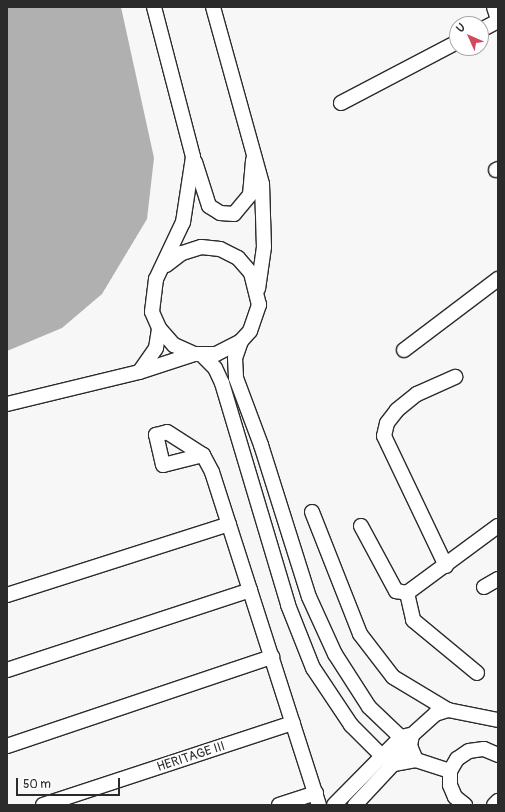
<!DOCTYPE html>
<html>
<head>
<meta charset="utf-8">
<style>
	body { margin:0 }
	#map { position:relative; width:505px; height:812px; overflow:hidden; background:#f7f7f7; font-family:Pangolin,sans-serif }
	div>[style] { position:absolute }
	.water>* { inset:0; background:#b0b0b0 }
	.roads { filter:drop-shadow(1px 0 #2b2b2b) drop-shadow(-1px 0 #2b2b2b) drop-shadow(0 1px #2b2b2b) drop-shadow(0 -1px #2b2b2b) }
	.minor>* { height:14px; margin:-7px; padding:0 7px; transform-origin:7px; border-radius:7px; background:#fff }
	span { translate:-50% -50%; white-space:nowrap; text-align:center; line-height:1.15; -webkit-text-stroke:3.5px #fff; paint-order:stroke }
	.street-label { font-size:13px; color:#2b2b2b }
	.frame { position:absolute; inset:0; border:8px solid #2b2b2b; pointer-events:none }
	.north { position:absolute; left:449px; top:16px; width:40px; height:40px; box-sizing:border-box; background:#fff; border:1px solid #aaa; border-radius:50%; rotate:315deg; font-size:11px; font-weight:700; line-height:16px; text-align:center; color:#2b2b2b }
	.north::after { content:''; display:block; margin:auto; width:14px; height:18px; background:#d1495b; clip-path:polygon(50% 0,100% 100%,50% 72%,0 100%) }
	.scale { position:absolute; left:16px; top:778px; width:104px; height:18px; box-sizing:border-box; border:2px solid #2b2b2b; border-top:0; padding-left:5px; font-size:12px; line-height:14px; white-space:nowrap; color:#2b2b2b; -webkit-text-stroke:3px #fff; paint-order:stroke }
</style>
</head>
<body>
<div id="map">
	<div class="water">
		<i style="clip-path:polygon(7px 7px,121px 7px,154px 158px,147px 219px,102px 294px,62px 328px,7px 351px)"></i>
	</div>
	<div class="roads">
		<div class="minor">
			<i style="left:154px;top:7px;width:155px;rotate:75.4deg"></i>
			<i style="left:193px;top:157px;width:66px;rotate:98.7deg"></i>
			<i style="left:183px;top:222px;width:63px;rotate:115.3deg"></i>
			<i style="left:156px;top:279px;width:33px;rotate:97deg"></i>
			<i style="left:152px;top:312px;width:17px;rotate:66deg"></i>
			<i style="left:159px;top:328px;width:23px;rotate:49deg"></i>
			<i style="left:174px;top:345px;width:22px;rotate:24deg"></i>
			<i style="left:194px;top:354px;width:22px"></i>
			<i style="left:216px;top:354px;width:28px;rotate:-27deg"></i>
			<i style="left:241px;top:341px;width:13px;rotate:-48deg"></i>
			<i style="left:250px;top:331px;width:28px;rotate:-71deg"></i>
			<i style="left:259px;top:305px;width:33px;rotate:-104deg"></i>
			<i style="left:251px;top:273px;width:20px;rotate:-131deg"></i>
			<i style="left:238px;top:258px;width:20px;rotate:-153deg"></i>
			<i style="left:220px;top:249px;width:19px;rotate:-174deg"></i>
			<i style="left:201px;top:247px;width:20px;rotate:162deg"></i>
			<i style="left:182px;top:253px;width:20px;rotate:143deg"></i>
			<i style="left:213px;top:7px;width:184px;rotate:74.5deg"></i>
			<i style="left:262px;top:184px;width:63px;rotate:88.2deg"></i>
			<i style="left:264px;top:247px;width:42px;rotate:98.1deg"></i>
			<i style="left:494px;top:7px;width:13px;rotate:72deg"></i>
			<i style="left:481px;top:30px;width:19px;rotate:-28deg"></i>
			<i style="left:341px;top:103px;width:131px;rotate:-27.7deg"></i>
			<i style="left:195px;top:162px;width:46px;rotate:72.3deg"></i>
			<i style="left:209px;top:206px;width:13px;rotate:32deg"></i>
			<i style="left:220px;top:213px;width:14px;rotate:4deg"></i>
			<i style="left:234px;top:214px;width:25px;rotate:-50deg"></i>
			<i style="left:250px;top:195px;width:35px;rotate:-85deg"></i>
			<i style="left:496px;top:170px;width:2px;rotate:-27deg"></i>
			<i style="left:241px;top:341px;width:18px;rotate:109deg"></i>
			<i style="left:235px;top:358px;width:20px;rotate:87deg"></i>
			<i style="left:236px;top:378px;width:72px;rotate:69.5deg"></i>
			<i style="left:261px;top:445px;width:159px;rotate:72.5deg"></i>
			<i style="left:309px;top:597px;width:63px;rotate:65.5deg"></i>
			<i style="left:335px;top:654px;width:63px;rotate:57.3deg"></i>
			<i style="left:369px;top:707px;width:57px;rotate:43.6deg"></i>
			<i style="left:410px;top:746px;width:15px;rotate:67deg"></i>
			<i style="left:404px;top:350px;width:118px;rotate:-37.1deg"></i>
			<i style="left:202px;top:355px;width:18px;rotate:45deg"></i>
			<i style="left:215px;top:368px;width:17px;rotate:65deg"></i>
			<i style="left:222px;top:383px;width:232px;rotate:73.4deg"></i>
			<i style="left:288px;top:605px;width:68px;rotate:68.4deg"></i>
			<i style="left:313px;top:668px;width:69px;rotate:56.3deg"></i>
			<i style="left:351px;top:725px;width:44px;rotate:45deg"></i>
			<i style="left:382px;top:756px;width:14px;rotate:34deg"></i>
			<i style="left:394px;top:764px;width:22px;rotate:-10deg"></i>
			<i style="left:416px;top:760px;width:36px;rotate:18deg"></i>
			<i style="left:140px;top:371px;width:28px;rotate:-55deg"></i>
			<i style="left:156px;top:348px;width:20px;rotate:-81deg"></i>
			<i style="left:7px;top:404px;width:136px;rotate:-13.6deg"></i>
			<i style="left:139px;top:372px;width:58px;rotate:-18.1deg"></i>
			<i style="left:203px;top:455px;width:41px;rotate:166deg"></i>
			<i style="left:163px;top:465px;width:31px;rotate:-103deg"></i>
			<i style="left:156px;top:435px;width:11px;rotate:-15deg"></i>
			<i style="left:167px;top:432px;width:43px;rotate:32.6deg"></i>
			<i style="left:203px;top:455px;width:19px;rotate:62deg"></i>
			<i style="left:212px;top:472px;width:350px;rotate:72.2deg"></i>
			<i style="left:312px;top:512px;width:131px;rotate:68.5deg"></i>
			<i style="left:360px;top:634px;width:54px;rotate:52.5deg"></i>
			<i style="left:393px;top:677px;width:64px;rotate:31deg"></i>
			<i style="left:361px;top:526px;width:74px;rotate:61.7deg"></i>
			<i style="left:396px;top:591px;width:11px;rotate:10deg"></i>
			<i style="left:407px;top:593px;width:113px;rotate:-36.4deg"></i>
			<i style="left:446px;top:566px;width:144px;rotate:-115.5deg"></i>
			<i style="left:384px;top:436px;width:13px;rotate:-77deg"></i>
			<i style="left:387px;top:423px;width:16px;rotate:-52deg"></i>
			<i style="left:397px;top:410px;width:26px;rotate:-39deg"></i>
			<i style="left:417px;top:394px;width:42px;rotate:-24.1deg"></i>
			<i style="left:484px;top:587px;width:16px;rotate:-30deg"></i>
			<i style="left:407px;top:593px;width:28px;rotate:77deg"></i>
			<i style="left:413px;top:620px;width:83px;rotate:39.6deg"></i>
			<i style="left:7px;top:595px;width:233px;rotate:-17.7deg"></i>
			<i style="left:7px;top:670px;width:256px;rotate:-18.2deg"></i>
			<i style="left:7px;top:746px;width:280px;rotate:-18.6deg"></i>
			<i style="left:43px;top:805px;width:263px;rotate:-18.2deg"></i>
			<i style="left:279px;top:805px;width:39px;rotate:-18deg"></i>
			<i style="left:334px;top:805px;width:95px;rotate:-45.4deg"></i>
			<i style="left:401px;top:737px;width:9px;rotate:-13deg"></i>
			<i style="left:355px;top:805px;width:81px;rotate:-47deg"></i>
			<i style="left:410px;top:746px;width:11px;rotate:-80deg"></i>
			<i style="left:412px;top:735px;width:31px;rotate:-42deg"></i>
			<i style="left:435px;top:714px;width:14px;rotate:-17deg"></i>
			<i style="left:448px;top:710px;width:51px;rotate:11.3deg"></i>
			<i style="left:465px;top:805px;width:13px;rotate:-141deg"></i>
			<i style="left:455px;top:797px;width:13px;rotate:-113deg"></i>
			<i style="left:450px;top:785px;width:14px;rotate:-90deg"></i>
			<i style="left:450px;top:771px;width:14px;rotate:-60deg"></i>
			<i style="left:457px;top:759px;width:14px;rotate:-34deg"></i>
			<i style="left:469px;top:751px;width:15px;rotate:-8deg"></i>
			<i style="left:484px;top:749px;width:15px;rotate:23deg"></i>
			<i style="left:494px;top:805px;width:6px;rotate:-45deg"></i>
		</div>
	</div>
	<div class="street-label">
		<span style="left:191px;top:757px;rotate:-18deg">HERITAGE III</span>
	</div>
	<div class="frame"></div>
	<div class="north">U</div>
	<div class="scale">50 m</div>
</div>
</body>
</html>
